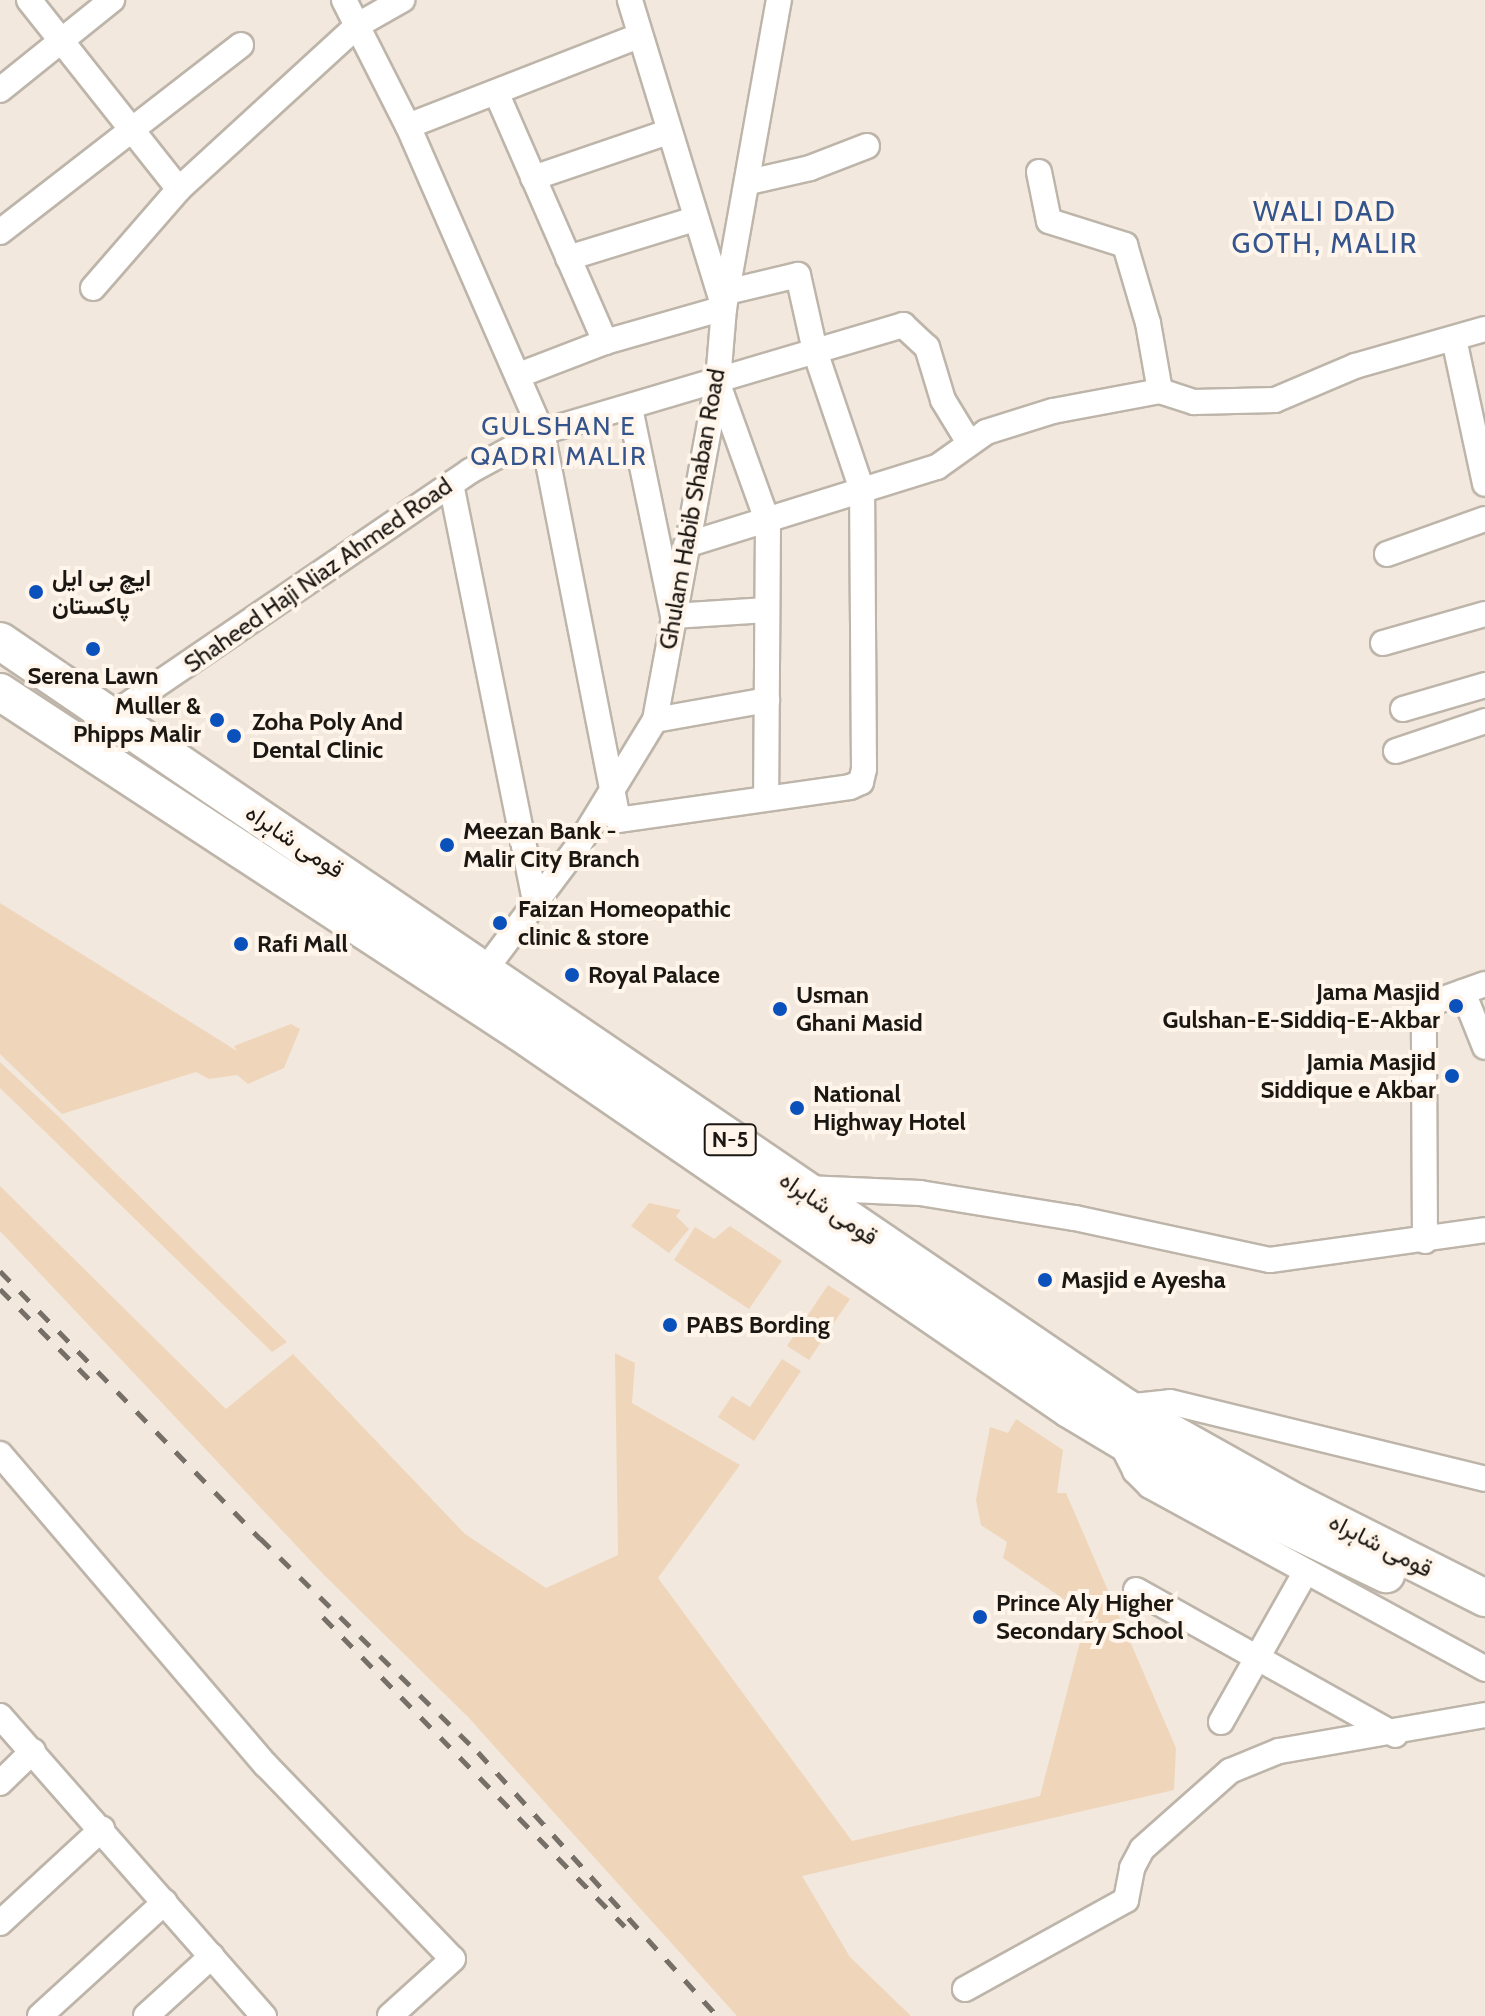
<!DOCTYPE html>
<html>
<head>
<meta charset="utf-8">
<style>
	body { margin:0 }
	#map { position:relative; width:1485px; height:2016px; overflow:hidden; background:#f2e8dd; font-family:Cabin,Vazirmatn,sans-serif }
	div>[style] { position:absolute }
	.green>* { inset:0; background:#efd6bb }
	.roads { filter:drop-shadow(2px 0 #beb5aa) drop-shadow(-2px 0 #beb5aa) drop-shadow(0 2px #beb5aa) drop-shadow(0 -2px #beb5aa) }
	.minor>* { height:24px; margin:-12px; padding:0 12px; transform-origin:12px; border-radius:12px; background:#fff }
	.highway>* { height:36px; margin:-18px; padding:0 18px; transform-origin:18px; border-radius:18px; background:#fff }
	.rail>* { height:5px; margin-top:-2.5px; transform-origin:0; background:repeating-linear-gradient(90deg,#756f68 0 14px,transparent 0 28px) }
	.dots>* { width:22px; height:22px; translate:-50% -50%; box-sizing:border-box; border:4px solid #fff5ea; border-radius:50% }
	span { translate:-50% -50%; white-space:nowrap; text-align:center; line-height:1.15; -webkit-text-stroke:8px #fff5ea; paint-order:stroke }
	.shield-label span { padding:2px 6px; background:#fff5ea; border:2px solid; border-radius:6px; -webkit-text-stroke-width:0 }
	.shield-label { font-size:22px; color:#1b1713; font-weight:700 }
	.street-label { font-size:24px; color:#1b1713 }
	.poi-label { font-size:24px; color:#1b1713; font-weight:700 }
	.left { translate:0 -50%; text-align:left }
	.right { translate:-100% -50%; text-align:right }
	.neighbourhood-label { font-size:26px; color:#33548c; letter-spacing:2px }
	.quarter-label { font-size:28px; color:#33548c; letter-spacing:2px }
</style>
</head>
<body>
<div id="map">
	<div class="green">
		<i style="clip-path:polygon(0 903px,237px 1051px,234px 1046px,291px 1024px,300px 1029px,284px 1068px,248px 1084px,237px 1075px,209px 1079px,196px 1072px,62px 1114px,0 1054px)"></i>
		<i style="clip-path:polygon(0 1062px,59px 1117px,287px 1342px,272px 1352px,0 1088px)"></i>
		<i style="clip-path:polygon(0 1186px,226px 1409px,293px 1354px,465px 1534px,546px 1588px,618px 1555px,615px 1353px,635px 1363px,632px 1403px,740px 1465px,658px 1578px,852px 1841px,1040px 1796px,1087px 1615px,1003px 1558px,1007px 1542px,981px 1525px,976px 1500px,990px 1427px,1008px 1433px,1016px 1419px,1063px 1450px,1057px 1493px,1066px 1493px,1176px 1748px,1174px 1790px,802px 1876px,850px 1957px,911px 2016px,737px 2016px,468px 1717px,323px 1574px,0 1231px)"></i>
		<i style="clip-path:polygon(649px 1203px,681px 1210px,676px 1216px,689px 1229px,669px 1253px,631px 1226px)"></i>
		<i style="clip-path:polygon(730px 1226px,782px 1261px,749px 1309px,674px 1260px,695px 1227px,714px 1239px)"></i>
		<i style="clip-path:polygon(828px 1285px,850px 1299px,809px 1360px,787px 1346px)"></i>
		<i style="clip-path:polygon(782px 1359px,801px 1371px,754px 1441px,718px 1417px,732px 1396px,750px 1407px)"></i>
	</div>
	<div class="roads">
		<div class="minor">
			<i style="left:29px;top:0;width:241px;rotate:51.6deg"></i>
			<i style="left:344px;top:0;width:141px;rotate:63.1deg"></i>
			<i style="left:408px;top:126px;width:334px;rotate:66.4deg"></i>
			<i style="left:542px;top:432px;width:395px;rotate:78.9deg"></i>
			<i style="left:618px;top:820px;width:234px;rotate:-8.1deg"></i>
			<i style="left:850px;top:787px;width:12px;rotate:-24deg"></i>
			<i style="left:861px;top:782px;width:13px;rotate:-77deg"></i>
			<i style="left:864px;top:769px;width:279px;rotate:-90.4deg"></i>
			<i style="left:862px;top:490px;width:147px;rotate:-108.7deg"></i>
			<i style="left:815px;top:351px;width:78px;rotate:-102.6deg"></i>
			<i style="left:798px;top:275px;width:73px;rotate:166.5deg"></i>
			<i style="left:0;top:90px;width:144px;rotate:-38.8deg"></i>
			<i style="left:496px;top:92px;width:273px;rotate:66.4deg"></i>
			<i style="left:408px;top:126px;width:248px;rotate:-21.3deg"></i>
			<i style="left:1039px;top:172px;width:50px;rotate:78.5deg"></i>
			<i style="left:1049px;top:221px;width:80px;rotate:17.5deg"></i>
			<i style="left:1125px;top:245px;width:81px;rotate:73.6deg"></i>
			<i style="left:1148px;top:323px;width:69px;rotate:80deg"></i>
			<i style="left:533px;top:178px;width:143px;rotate:-18.8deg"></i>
			<i style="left:749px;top:182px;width:63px;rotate:-12.9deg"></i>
			<i style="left:810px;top:168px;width:61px;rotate:-21.1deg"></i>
			<i style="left:0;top:232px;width:305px;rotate:-37.8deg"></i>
			<i style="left:568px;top:258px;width:133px;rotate:-17.1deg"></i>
			<i style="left:93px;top:288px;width:131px;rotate:-49deg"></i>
			<i style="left:179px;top:189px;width:243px;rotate:-42.5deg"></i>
			<i style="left:358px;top:25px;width:51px;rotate:-29.6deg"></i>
			<i style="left:1454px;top:339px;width:148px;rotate:77.9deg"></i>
			<i style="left:519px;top:375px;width:92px;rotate:-21deg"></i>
			<i style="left:605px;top:342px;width:124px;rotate:-15.9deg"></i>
			<i style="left:724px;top:308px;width:322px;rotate:-107deg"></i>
			<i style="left:718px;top:384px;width:148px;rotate:70.2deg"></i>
			<i style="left:768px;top:523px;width:273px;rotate:90.4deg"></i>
			<i style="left:630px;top:408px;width:212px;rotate:78.3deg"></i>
			<i style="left:673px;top:616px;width:94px;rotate:-3.7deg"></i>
			<i style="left:451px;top:484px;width:430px;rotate:78.6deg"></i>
			<i style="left:686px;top:545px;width:263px;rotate:-17.3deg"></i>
			<i style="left:937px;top:467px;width:60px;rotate:-35.5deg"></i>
			<i style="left:986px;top:432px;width:70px;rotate:-17.4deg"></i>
			<i style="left:1053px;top:411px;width:109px;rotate:-10.6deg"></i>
			<i style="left:1160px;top:391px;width:36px;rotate:18deg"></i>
			<i style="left:1194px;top:402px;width:81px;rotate:-1.4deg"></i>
			<i style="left:1275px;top:400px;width:87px;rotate:-23deg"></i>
			<i style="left:1355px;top:366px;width:135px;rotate:-15.9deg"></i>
			<i style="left:1387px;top:554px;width:104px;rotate:-19.7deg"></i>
			<i style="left:1383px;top:643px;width:106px;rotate:-15.9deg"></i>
			<i style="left:1403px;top:709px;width:85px;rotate:-16.3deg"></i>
			<i style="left:111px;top:716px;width:435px;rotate:-34.3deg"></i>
			<i style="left:470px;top:471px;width:82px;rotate:-28.4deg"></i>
			<i style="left:542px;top:432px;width:377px;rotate:-16.5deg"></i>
			<i style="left:903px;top:325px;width:33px;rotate:43deg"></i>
			<i style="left:927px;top:347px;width:55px;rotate:73.2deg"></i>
			<i style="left:943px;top:400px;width:48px;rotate:58.6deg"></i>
			<i style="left:655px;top:720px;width:114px;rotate:-10.1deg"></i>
			<i style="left:1396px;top:751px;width:94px;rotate:-18.6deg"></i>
			<i style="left:485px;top:970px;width:155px;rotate:-53.1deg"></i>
			<i style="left:578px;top:846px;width:148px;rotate:-58.6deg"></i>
			<i style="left:655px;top:720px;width:345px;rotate:-79.5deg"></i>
			<i style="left:718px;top:381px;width:73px;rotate:-85.3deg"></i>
			<i style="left:724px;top:308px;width:313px;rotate:-79.9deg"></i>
			<i style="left:1463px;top:992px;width:59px;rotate:68.2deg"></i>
			<i style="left:805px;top:1188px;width:115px;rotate:2.5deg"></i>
			<i style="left:920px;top:1193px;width:157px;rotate:9.2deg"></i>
			<i style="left:1075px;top:1218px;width:199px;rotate:12.2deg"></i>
			<i style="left:1270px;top:1260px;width:217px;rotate:-7.9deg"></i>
			<i style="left:1425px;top:1241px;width:229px;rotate:-90.3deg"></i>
			<i style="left:1424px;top:1012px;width:12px;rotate:-48deg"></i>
			<i style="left:1432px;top:1003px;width:56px;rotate:-19.7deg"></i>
			<i style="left:1125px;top:1407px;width:45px;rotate:-6.3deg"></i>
			<i style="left:1170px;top:1402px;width:324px;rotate:13.7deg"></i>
			<i style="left:1120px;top:1441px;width:34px;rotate:63deg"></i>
			<i style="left:1135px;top:1471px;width:21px;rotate:45deg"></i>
			<i style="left:1150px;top:1486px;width:382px;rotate:28.6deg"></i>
			<i style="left:0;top:1454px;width:409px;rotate:49.5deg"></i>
			<i style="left:266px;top:1765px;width:269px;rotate:46.1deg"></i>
			<i style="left:453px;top:1959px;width:85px;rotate:137.9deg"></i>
			<i style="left:1136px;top:1590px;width:297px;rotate:29.2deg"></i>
			<i style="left:0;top:1716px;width:400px;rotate:48.7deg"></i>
			<i style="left:1221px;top:1722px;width:173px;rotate:-60.6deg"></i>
			<i style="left:0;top:1783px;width:46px;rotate:-44.1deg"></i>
			<i style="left:0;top:1923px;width:139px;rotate:-42.7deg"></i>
			<i style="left:965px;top:1989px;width:184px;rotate:-28.9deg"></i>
			<i style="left:1126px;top:1900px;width:33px;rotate:-79deg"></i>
			<i style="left:1132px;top:1868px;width:21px;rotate:-62deg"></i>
			<i style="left:1142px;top:1849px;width:118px;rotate:-41.6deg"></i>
			<i style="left:1230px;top:1771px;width:53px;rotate:-22.2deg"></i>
			<i style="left:1279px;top:1751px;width:209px;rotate:-9.9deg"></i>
			<i style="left:40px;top:2016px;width:169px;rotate:-42.4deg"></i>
			<i style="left:146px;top:2016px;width:89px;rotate:-42.3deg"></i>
		</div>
		<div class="highway">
			<i style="left:0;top:641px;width:1361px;rotate:34.25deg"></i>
			<i style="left:1125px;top:1407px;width:197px;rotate:29.2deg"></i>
			<i style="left:1297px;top:1503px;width:211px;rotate:26.8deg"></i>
			<i style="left:0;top:692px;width:620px;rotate:33.23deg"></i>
			<i style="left:519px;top:1032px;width:667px;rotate:34.43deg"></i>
			<i style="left:1069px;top:1409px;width:126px;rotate:31deg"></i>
			<i style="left:1177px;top:1474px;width:232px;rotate:25.6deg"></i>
		</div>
	</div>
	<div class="rail">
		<i style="left:0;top:1271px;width:373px;rotate:45.8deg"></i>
		<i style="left:260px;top:1538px;width:305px;rotate:44.5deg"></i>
		<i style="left:478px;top:1752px;width:356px;rotate:47.8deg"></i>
		<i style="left:0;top:1289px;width:136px;rotate:45.3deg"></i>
		<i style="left:323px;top:1617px;width:432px;rotate:45.7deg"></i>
	</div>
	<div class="dots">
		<i style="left:36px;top:592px;background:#0b51bb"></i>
		<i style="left:93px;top:649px;background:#0b51bb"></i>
		<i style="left:217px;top:720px;background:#0b51bb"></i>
		<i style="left:234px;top:736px;background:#0b51bb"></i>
		<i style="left:447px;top:845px;background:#0b51bb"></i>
		<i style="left:500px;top:923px;background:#0b51bb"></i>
		<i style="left:241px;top:944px;background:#0b51bb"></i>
		<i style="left:572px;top:975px;background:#0b51bb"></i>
		<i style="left:1456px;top:1006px;background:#0b51bb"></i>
		<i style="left:780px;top:1009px;background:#0b51bb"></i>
		<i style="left:1452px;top:1076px;background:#0b51bb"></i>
		<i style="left:797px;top:1108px;background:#0b51bb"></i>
		<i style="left:1045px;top:1280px;background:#0b51bb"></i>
		<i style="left:670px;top:1325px;background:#0b51bb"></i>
		<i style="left:980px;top:1617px;background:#0b51bb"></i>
	</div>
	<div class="shield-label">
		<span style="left:730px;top:1140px">N-5</span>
	</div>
	<div class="street-label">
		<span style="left:692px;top:509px;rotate:-80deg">Ghulam Habib Shaban Road</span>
		<span style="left:318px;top:575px;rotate:-35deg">Shaheed Haji Niaz Ahmed Road</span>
		<span style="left:295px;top:841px;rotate:34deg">قومی شاہراہ</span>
		<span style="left:829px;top:1208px;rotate:34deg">قومی شاہراہ</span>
		<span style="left:1381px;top:1545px;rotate:27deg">قومی شاہراہ</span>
	</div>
	<div class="poi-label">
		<span class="left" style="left:52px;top:592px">ایچ بی ایل<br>پاکستان</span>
		<span style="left:93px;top:676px">Serena Lawn</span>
		<span class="right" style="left:201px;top:720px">Muller &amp;<br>Phipps Malir</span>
		<span class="left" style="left:252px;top:736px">Zoha Poly And<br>Dental Clinic</span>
		<span class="left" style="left:463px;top:845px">Meezan Bank -<br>Malir City Branch</span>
		<span class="left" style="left:518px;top:923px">Faizan Homeopathic<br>clinic &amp; store</span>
		<span class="left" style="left:257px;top:944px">Rafi Mall</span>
		<span class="left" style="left:588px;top:975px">Royal Palace</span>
		<span class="right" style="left:1440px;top:1006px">Jama Masjid<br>Gulshan-E-Siddiq-E-Akbar</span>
		<span class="left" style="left:796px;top:1009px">Usman<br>Ghani Masid</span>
		<span class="right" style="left:1436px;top:1076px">Jamia Masjid<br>Siddique e Akbar</span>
		<span class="left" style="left:813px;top:1108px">National<br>Highway Hotel</span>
		<span class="left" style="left:1061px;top:1280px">Masjid e Ayesha</span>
		<span class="left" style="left:686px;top:1325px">PABS Bording</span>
		<span class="left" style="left:996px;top:1617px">Prince Aly Higher<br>Secondary School</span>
	</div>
	<div class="neighbourhood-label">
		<span style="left:559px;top:442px">GULSHAN E<br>QADRI MALIR</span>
	</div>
	<div class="quarter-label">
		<span style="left:1325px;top:227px">WALI DAD<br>GOTH, MALIR</span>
	</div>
</div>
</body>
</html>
